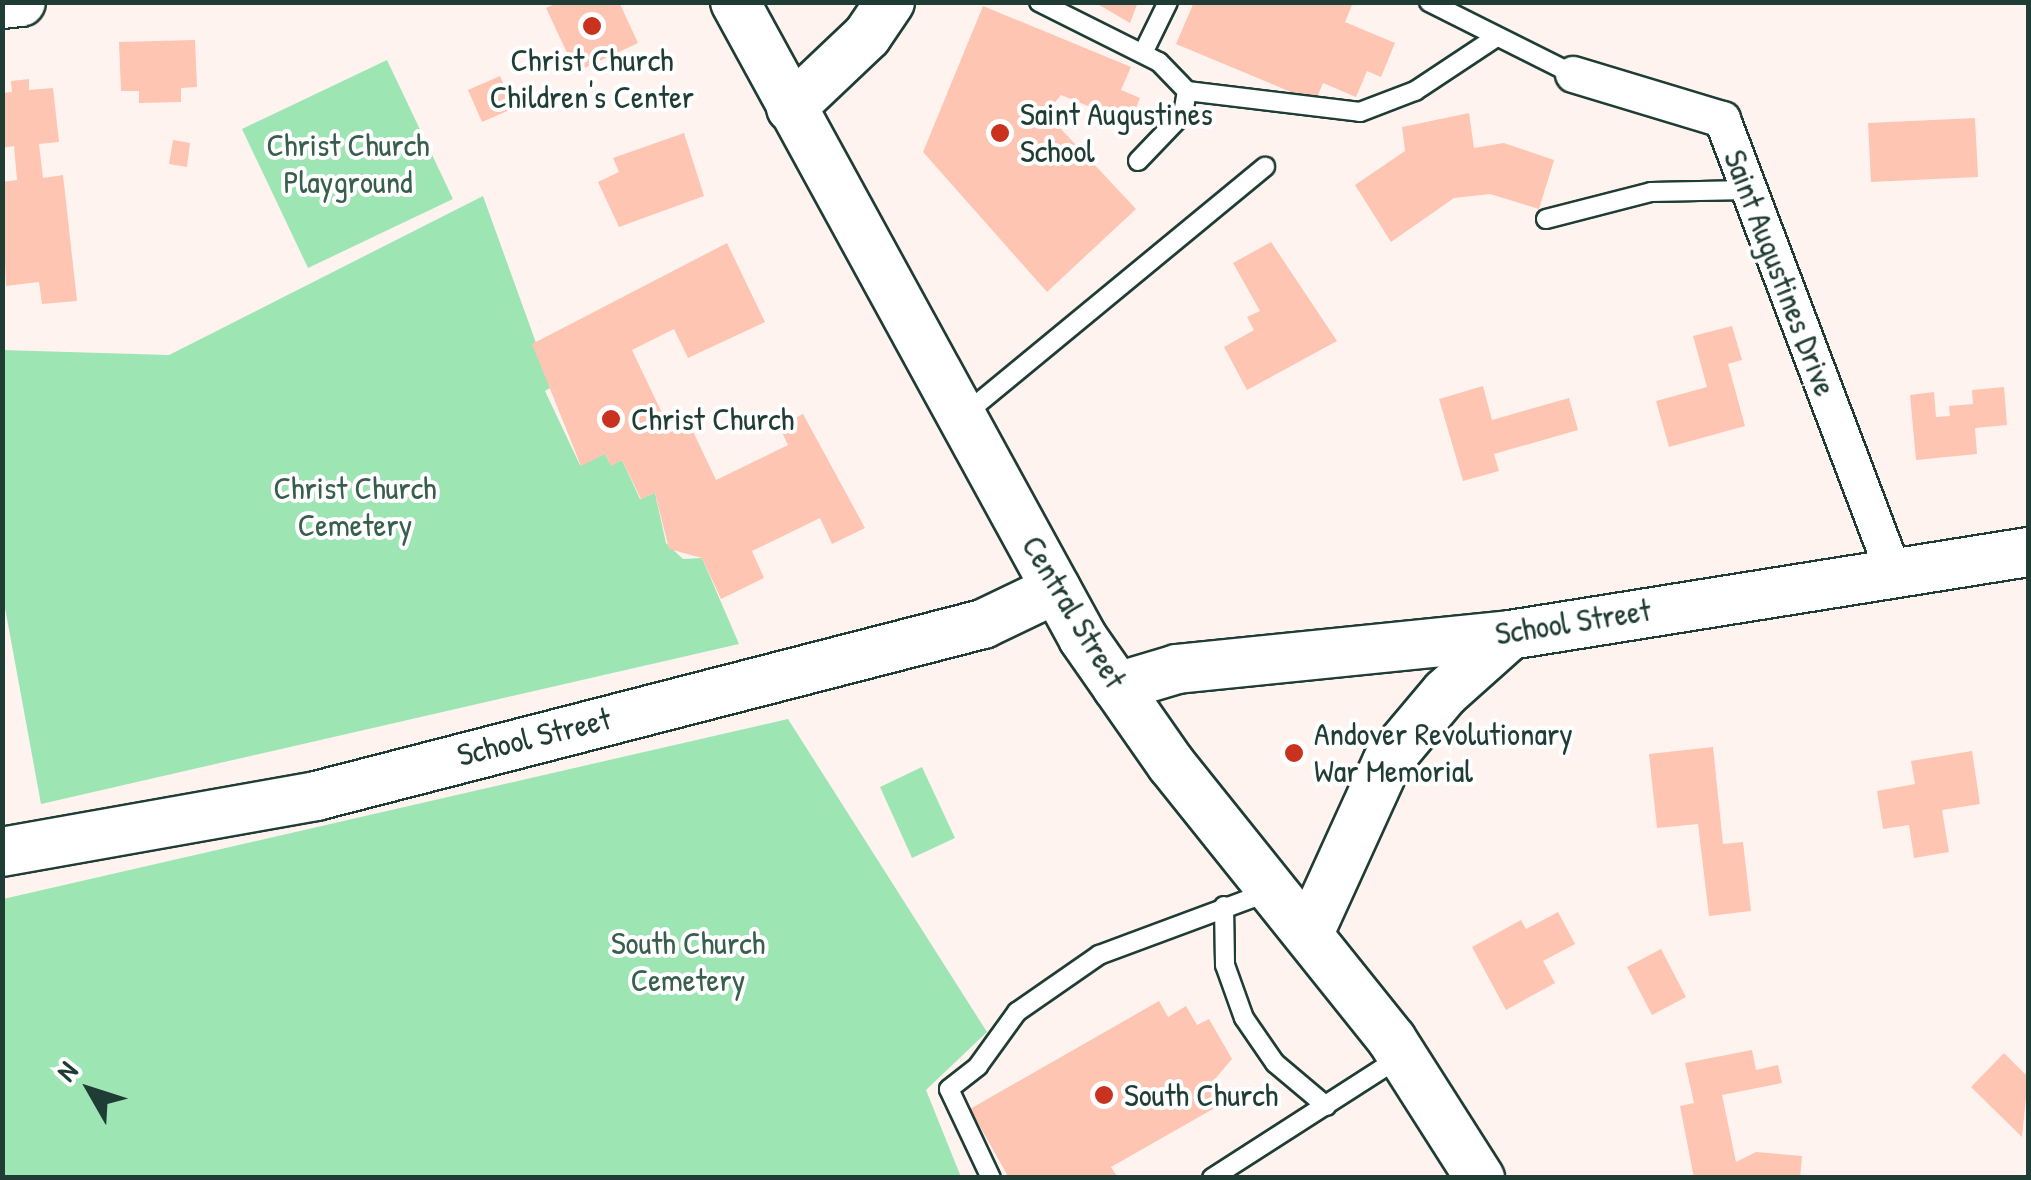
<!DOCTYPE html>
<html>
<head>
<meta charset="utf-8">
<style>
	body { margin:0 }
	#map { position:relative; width:2031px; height:1180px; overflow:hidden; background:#fff3f0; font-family:"Patrick Hand",sans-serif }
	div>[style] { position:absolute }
	.green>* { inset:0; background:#9de6b4 }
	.building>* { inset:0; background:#fec5b2 }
	.roads { filter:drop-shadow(2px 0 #1f3d34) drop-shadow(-2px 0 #1f3d34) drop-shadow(0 2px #1f3d34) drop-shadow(0 -2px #1f3d34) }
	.lane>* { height:18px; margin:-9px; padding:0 9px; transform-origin:9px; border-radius:9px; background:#fff }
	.street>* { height:35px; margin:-17.5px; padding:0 17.5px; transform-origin:17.5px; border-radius:17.5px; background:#fff }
	.secondary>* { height:48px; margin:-24px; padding:0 24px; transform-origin:24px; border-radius:24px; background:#fff }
	.dots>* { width:28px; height:28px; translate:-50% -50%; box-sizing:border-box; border:5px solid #fff; border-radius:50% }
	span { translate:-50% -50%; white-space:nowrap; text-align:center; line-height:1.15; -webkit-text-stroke:8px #fff; paint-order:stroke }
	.poi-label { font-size:32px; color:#1f3d34 }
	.left { translate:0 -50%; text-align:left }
	.park-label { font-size:32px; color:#385f4e }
	.street-label { font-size:32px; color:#1f3d34 }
	.frame { position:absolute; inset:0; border:5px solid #1f3d34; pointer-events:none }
	.north { position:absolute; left:40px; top:1040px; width:100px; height:100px; -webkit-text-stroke:8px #fff; paint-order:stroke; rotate:309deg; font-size:28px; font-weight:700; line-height:40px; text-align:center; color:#1f3d34 }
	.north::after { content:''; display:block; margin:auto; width:35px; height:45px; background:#1f3d34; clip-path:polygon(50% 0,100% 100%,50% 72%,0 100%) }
</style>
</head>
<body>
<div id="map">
	<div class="green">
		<i style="clip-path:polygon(387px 60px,453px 199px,308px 268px,242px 129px)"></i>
		<i style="clip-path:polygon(483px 196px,552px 387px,545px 391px,580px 465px,605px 454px,611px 465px,622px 460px,640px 499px,655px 493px,666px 543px,683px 559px,702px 558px,739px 644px,41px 804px,3px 597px,2px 350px,169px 355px)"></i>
		<i style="clip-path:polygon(788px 719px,987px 1032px,926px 1090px,961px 1177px,3px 1177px,3px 899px)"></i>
		<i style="clip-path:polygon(922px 767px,955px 838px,912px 858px,880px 787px)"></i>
	</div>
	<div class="building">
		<i style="clip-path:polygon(559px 2px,619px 2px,638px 43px,576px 72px,546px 8px)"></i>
		<i style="clip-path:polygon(1094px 2px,1138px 2px,1130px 23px)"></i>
		<i style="clip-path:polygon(1194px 2px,1346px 2px,1352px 5px,1345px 22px,1395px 43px,1381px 77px,1367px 71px,1356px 97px,1323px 83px,1315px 102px,1176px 44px)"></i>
		<i style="clip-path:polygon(983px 6px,1131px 67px,1121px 90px,1140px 98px,1130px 123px,1061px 95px,1046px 113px,1136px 209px,1047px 292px,923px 152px)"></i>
		<i style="clip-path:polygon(195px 40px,197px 87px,181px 88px,181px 102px,139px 103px,139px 91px,121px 91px,119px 42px)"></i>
		<i style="clip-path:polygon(500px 76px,514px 108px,482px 122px,468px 90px)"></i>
		<i style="clip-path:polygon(29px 79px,29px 90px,53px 88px,59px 142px,39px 144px,43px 178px,63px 175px,77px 301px,42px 304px,39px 282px,6px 286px,2px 182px,17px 180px,14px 146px,2px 148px,2px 93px,12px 92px,11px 81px)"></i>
		<i style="clip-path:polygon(1469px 113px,1474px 148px,1504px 143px,1554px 160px,1539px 209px,1490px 194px,1454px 198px,1391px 242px,1355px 185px,1405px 151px,1402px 127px)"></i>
		<i style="clip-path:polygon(1975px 118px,1978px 177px,1871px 182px,1868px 123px)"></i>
		<i style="clip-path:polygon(684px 133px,704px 196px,619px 227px,598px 182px,619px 172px,613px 158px)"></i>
		<i style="clip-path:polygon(173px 140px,190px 143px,187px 167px,169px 164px)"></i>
		<i style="clip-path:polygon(1271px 242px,1337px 341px,1247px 390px,1224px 347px,1254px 330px,1247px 317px,1260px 311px,1233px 263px)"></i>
		<i style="clip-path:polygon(727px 243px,765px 322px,688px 358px,674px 329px,632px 350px,671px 432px,689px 423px,716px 480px,788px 445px,779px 426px,803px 414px,865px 528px,832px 544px,820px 518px,752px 551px,764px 578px,721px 599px,702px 558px,669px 549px,655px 493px,641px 499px,622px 460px,611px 466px,605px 454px,581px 466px,532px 344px)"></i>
		<i style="clip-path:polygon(1732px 326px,1742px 360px,1728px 364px,1745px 426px,1669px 447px,1656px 401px,1707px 387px,1693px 336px)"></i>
		<i style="clip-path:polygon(1483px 386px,1492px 420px,1569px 398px,1578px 430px,1494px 454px,1499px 471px,1463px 481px,1439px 399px)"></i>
		<i style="clip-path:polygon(2004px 387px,2007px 425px,1975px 428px,1977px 454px,1916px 460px,1910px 395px,1934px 392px,1936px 417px,1950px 416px,1949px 406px,1973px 404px,1972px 390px)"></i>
		<i style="clip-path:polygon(1713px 747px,1723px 844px,1743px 842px,1751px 911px,1709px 916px,1698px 824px,1657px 828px,1649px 754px)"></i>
		<i style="clip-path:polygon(1972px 751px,1980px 804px,1942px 810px,1949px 852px,1914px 858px,1909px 825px,1883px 829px,1877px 791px,1915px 784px,1911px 761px)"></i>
		<i style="clip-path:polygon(1558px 912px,1575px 944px,1543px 961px,1555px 983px,1506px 1010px,1472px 947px,1521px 920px,1526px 929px)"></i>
		<i style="clip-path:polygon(1661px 949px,1686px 997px,1652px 1015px,1627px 967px)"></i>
		<i style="clip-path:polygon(1159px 1001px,1168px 1017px,1186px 1006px,1197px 1025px,1209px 1019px,1232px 1059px,1209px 1086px,1220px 1105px,1111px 1167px,1118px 1178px,1009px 1178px,970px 1109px)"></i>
		<i style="clip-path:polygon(1752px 1050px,1756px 1070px,1778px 1065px,1782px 1083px,1722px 1095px,1736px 1162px,1756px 1152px,1802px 1156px,1800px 1178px,1694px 1178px,1680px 1106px,1694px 1103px,1685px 1063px)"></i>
		<i style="clip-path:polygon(2004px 1053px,2028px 1077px,2022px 1137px,1971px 1087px)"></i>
	</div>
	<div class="roads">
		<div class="lane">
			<i style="left:1039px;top:2px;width:134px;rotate:26.6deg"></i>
			<i style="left:1159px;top:62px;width:40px;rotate:46deg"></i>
			<i style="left:1187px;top:91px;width:23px;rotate:100deg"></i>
			<i style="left:1183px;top:114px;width:65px;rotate:133.8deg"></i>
			<i style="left:1429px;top:2px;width:161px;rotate:26.6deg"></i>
			<i style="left:1143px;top:53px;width:57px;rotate:-63.9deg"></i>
			<i style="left:1187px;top:91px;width:174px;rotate:6.9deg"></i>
			<i style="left:1360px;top:112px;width:59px;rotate:-20.9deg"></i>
			<i style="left:1415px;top:91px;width:96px;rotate:-33.5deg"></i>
			<i style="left:1546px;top:219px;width:108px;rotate:-14.4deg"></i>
			<i style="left:1651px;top:192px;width:97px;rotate:-1.2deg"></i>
			<i style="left:965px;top:414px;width:389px;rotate:-39.5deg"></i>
			<i style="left:1224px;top:906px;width:59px;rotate:89deg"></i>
			<i style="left:1225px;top:965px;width:56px;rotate:70.3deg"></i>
			<i style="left:1244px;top:1018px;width:55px;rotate:55.4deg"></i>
			<i style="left:1275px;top:1063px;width:67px;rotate:40.1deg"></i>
			<i style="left:991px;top:1178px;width:98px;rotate:-115.3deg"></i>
			<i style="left:949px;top:1089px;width:37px;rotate:-38deg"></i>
			<i style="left:978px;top:1066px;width:67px;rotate:-54.2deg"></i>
			<i style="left:1017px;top:1012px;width:100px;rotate:-34.8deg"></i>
			<i style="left:1099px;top:955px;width:184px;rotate:-20.4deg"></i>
			<i style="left:1212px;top:1178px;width:226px;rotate:-32.7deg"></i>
		</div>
		<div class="street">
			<i style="left:1573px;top:74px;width:156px;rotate:16.8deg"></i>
			<i style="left:1722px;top:119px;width:483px;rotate:69.3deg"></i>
		</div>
		<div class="secondary">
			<i style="left:735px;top:2px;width:725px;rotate:61.31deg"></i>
			<i style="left:1083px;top:638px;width:154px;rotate:55.1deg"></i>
			<i style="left:1171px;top:764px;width:354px;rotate:51.3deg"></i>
			<i style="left:1392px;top:1040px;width:164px;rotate:57.5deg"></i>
			<i style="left:2px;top:4px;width:19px;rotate:-6deg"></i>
			<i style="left:791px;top:108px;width:105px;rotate:-43.5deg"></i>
			<i style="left:867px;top:36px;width:41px;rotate:-55.9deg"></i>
			<i style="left:1117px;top:687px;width:63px;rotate:-16.7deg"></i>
			<i style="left:1177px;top:669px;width:335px;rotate:-5.8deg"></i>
			<i style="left:1510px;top:635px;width:525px;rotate:-9.1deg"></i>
			<i style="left:2px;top:852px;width:319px;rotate:-10.1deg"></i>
			<i style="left:316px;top:796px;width:689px;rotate:-14.46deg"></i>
			<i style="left:983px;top:624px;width:81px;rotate:-25.6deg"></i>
			<i style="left:1310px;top:931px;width:186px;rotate:-65.5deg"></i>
			<i style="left:1387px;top:762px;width:90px;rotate:-50deg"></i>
			<i style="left:1445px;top:693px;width:87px;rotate:-41.7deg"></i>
		</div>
	</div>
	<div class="dots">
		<i style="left:592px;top:26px;background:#c8321e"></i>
		<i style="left:1000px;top:133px;background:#c8321e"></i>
		<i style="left:611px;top:419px;background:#c8321e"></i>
		<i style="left:1294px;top:753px;background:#c8321e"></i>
		<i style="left:1104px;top:1095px;background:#c8321e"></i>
	</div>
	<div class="poi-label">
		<span style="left:592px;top:79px">Christ Church<br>Children's Center</span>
		<span class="left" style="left:1020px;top:133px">Saint Augustines<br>School</span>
		<span class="left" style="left:631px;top:419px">Christ Church</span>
		<span class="left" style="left:1314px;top:753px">Andover Revolutionary<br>War Memorial</span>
		<span class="left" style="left:1124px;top:1095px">South Church</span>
	</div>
	<div class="park-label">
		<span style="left:348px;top:164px">Christ Church<br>Playground</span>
		<span style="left:355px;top:507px">Christ Church<br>Cemetery</span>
		<span style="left:688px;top:962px">South Church<br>Cemetery</span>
	</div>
	<div class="street-label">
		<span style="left:1780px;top:273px;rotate:69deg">Saint Augustines Drive</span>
		<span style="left:1074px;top:612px;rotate:59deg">Central Street</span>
		<span style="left:1573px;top:622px;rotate:-9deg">School Street</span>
		<span style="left:534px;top:737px;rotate:-14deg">School Street</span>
	</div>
	<div class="frame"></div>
	<div class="north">N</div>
</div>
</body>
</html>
